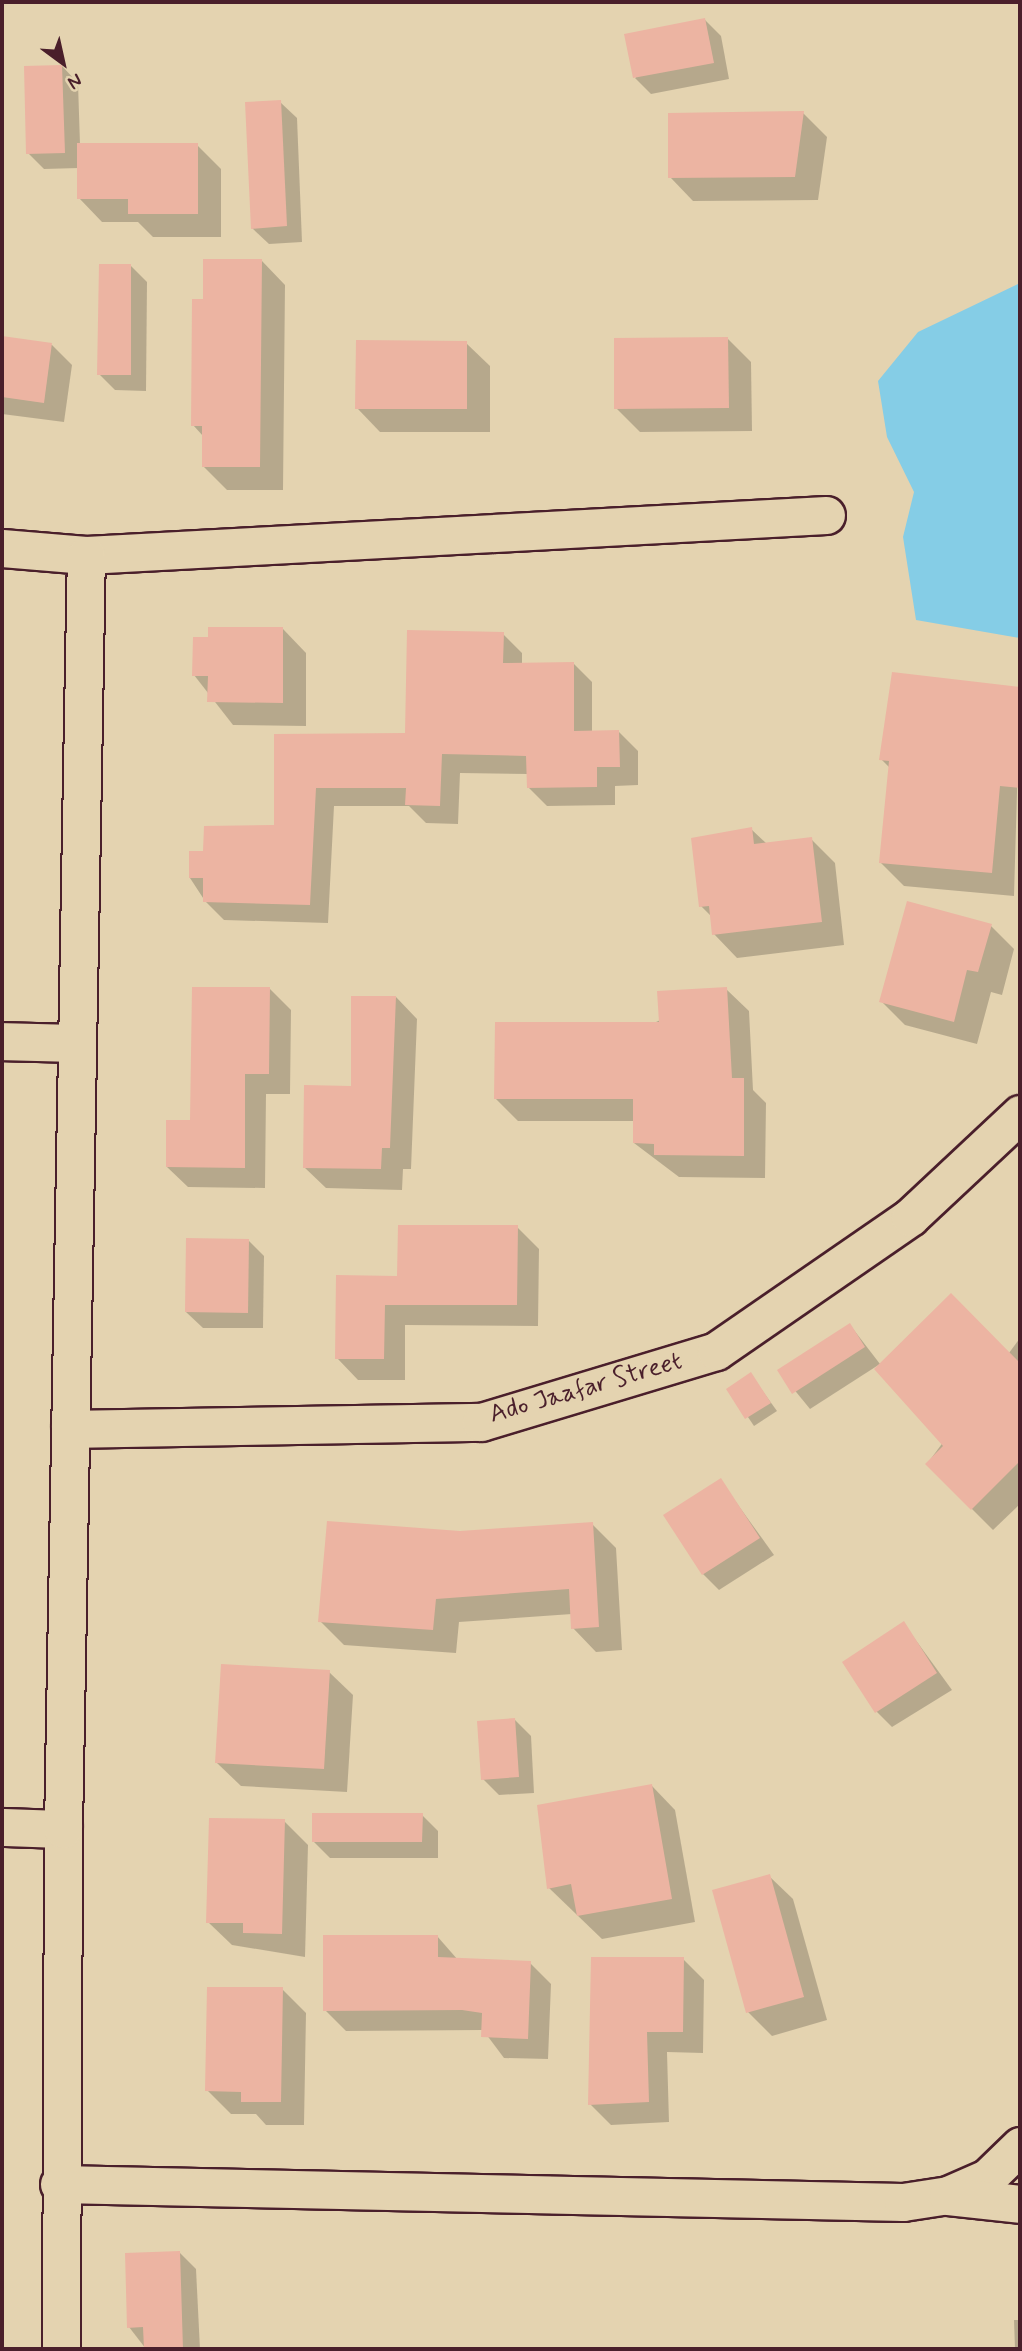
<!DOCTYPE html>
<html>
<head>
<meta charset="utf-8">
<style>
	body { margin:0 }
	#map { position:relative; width:1022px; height:2351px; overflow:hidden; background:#e4d3b0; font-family:Mynerve,sans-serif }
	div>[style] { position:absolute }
	.water>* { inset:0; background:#85cde6 }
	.shadow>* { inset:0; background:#0003 }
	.building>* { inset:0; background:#ecb4a2 }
	.roads { filter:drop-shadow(2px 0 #4a1f2b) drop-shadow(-2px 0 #4a1f2b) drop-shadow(0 2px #4a1f2b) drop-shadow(0 -2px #4a1f2b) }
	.minor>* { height:37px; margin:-18.5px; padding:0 18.5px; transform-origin:18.5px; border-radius:18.5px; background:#e4d3b0 }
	span { translate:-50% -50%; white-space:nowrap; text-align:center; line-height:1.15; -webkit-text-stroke:5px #e4d3b0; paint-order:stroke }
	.street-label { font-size:26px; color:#4a1f2b }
	.frame { position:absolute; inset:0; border:4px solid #4a1f2b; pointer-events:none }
	.north { position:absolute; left:28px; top:28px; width:70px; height:70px; -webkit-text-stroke:5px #e4d3b0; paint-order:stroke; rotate:147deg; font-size:19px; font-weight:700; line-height:28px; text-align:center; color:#4a1f2b }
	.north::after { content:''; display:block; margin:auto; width:24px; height:32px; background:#4a1f2b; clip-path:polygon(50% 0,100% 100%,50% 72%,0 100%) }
</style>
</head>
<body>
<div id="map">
	<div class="water">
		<i style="clip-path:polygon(1020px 283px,1020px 638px,916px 620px,903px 537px,914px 492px,887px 437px,878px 381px,918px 332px)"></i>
	</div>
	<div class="shadow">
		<i style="clip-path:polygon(705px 20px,721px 36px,729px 79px,651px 94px,635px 78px)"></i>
		<i style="clip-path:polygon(62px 66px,78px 83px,80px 144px,197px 145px,221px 169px,221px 237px,153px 237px,138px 222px,102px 222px,79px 198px,79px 168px,44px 169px,28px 153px)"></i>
		<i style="clip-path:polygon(280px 102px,297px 118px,302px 242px,269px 244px,252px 228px)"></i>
		<i style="clip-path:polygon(803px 113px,827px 137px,818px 200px,693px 201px,670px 177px)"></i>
		<i style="clip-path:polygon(262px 261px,285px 285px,283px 490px,227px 490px,203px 466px,203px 436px,193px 425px,204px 301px)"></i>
		<i style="clip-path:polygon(131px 266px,147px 282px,146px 391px,115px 390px,99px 374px)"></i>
		<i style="clip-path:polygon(2px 338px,52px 345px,72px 365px,64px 422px,2px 414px)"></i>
		<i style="clip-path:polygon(728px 339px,751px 362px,752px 431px,640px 432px,616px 408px)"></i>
		<i style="clip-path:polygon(466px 343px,490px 366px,490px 432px,380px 432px,357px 408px)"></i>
		<i style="clip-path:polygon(283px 629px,306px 653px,306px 726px,233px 725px,194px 675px)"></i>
		<i style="clip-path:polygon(503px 634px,522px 653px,522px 665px,573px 663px,592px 682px,592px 732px,619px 732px,638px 751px,638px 785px,615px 786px,615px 805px,547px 806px,528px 787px,528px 774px,460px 773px,458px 824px,426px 823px,409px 806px,334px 806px,328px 923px,224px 920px,205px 901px,190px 878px,205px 853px,276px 827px,276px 735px,407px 735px)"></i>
		<i style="clip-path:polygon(894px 674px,1020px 689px,1014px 896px,904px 886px,881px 863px,890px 768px,881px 759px)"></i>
		<i style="clip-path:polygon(751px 829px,767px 844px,811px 839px,835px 863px,844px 945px,737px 958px,714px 934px,712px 917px,701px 906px)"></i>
		<i style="clip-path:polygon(991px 926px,1014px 949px,1002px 995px,991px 992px,977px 1044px,905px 1025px,881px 1001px)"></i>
		<i style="clip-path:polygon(270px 989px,291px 1010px,290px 1094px,266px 1094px,265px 1188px,188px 1187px,167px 1167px)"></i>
		<i style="clip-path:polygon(726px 989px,749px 1011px,753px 1090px,766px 1103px,765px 1178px,679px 1177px,634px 1143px,635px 1121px,518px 1121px,495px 1098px)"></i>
		<i style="clip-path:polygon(396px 997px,417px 1019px,411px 1169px,403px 1169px,402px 1190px,326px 1188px,304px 1167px,353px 1088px)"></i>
		<i style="clip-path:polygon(517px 1227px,539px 1249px,538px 1326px,405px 1325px,405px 1380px,358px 1380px,337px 1358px,399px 1278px)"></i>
		<i style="clip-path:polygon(248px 1240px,264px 1256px,263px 1328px,203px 1328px,186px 1312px)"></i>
		<i style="clip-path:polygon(850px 1325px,880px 1364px,810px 1409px,779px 1371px)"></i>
		<i style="clip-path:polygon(1020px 1338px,1020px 1504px,993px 1530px,927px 1464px)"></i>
		<i style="clip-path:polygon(751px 1375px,777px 1411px,754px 1426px,729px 1389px)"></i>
		<i style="clip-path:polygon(720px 1480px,774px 1555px,719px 1590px,703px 1574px)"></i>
		<i style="clip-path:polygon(592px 1524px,616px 1548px,622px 1650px,596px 1652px,573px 1628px,572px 1614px,459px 1622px,456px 1653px,344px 1645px,320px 1621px)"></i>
		<i style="clip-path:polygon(904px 1624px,952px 1690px,892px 1727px,876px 1711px)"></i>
		<i style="clip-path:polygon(329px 1672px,353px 1695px,347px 1792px,241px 1786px,217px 1763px)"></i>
		<i style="clip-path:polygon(515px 1720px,531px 1736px,534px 1793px,499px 1795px,483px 1779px)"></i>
		<i style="clip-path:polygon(652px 1786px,675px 1810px,695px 1922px,602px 1939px,549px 1888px)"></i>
		<i style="clip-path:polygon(422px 1815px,438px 1831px,438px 1858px,330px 1858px,314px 1842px)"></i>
		<i style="clip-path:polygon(284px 1821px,308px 1845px,305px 1957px,232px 1945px,208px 1922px)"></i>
		<i style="clip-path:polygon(769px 1876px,793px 1899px,827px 2020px,772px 2036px,748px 2012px)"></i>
		<i style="clip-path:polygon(437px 1936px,458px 1960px,530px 1963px,551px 1984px,548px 2059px,504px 2058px,483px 2030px,346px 2031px,325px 2010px)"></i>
		<i style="clip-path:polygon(683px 1959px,704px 1980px,703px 2053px,667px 2052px,669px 2122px,611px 2125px,590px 2104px)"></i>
		<i style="clip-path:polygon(282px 1989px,306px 2013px,304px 2125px,266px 2125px,256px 2114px,231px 2114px,207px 2090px)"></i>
		<i style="clip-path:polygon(180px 2253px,196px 2269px,200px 2349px,146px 2349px,129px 2327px)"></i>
		<i style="clip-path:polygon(1014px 2320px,1020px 2320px,1020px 2349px,1015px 2349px)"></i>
	</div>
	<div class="building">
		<i style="clip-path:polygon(705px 18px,714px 63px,633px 78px,624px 34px)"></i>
		<i style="clip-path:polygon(62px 65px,65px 153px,26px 154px,24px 66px)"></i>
		<i style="clip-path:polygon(281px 100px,287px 226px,251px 229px,245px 102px)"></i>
		<i style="clip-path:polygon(804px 111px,795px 177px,668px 178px,668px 113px)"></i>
		<i style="clip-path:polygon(77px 143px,198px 143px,198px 214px,128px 214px,128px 199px,77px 199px)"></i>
		<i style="clip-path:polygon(203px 259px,262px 259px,260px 467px,202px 467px,202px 426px,191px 426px,192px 299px,203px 299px)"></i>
		<i style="clip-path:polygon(99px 264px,131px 264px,131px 375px,97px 375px)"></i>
		<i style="clip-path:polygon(2px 336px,52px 343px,44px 403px,2px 397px)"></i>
		<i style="clip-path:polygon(728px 337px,729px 408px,614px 409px,614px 338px)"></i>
		<i style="clip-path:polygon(356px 340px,467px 341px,467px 409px,355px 409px)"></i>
		<i style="clip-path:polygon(208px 627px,283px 627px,283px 703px,207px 702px,208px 676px,192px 676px,193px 637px,208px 637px)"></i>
		<i style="clip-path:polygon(407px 630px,504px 632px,503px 663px,574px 662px,574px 731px,619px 730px,620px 767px,597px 767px,597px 787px,527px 788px,526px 756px,442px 754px,440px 806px,405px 805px,406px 788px,316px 788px,310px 905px,203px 902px,203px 878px,189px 878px,189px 851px,203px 851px,204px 826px,274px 825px,274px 734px,405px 733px)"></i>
		<i style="clip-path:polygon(892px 672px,1020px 687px,1020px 788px,1000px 786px,992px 873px,879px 863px,889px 761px,879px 760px)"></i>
		<i style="clip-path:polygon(752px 827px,754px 844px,812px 837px,822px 922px,712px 935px,709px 906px,699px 907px,691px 838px)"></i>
		<i style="clip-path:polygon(907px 901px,992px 924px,978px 972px,967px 970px,954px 1022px,879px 1002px)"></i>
		<i style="clip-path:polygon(192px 987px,270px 987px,269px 1074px,245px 1074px,245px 1168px,166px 1167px,166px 1120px,190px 1120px)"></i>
		<i style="clip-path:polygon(727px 987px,732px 1078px,744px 1078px,744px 1156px,654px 1155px,654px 1144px,633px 1143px,633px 1099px,494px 1099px,495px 1022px,659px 1022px,657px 991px)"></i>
		<i style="clip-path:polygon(351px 996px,396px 996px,390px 1148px,382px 1148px,381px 1169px,303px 1168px,304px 1085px,351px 1086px)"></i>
		<i style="clip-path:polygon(398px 1225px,518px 1225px,517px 1305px,385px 1305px,384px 1359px,335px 1359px,336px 1275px,397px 1276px)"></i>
		<i style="clip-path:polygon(186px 1238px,249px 1239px,248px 1313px,185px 1312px)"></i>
		<i style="clip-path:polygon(951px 1293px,1020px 1363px,1020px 1461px,971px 1510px,925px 1464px,943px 1446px,874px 1369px)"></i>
		<i style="clip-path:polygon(850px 1323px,865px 1347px,792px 1394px,777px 1370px)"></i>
		<i style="clip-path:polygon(751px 1372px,771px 1403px,745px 1419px,726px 1389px)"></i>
		<i style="clip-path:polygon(721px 1478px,760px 1538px,702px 1575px,663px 1515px)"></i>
		<i style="clip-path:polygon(327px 1521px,460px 1531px,593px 1522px,599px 1627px,571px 1629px,569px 1589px,436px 1599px,433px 1630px,318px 1622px)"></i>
		<i style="clip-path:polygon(904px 1621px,937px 1673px,875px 1713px,842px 1662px)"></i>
		<i style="clip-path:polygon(221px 1664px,330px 1670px,324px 1769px,215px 1763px)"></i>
		<i style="clip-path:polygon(515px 1718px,519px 1777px,481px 1780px,477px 1721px)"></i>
		<i style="clip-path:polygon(652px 1784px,672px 1899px,577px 1916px,571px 1884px,547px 1889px,537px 1805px)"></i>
		<i style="clip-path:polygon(312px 1813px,423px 1813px,422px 1842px,312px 1842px)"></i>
		<i style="clip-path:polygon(209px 1818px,285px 1819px,282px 1934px,243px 1933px,243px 1923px,206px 1923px)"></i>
		<i style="clip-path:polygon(770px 1874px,804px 1997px,746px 2013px,712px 1890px)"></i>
		<i style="clip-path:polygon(323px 1935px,438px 1935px,438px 1957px,531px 1961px,528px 2039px,481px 2037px,482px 2013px,462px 2010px,323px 2011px)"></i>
		<i style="clip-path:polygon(591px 1957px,684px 1957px,683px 2032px,647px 2032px,649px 2102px,588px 2105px)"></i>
		<i style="clip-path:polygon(207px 1987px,283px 1987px,281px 2102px,241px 2102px,241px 2092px,205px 2091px)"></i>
		<i style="clip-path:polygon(180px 2251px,183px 2349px,144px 2349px,143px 2327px,127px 2328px,125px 2253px)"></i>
	</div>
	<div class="roads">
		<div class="minor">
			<i style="left:2px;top:548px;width:84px;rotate:4.8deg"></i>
			<i style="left:86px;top:555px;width:741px;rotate:-3.09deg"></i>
			<i style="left:2px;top:1041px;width:74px;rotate:1.5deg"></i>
			<i style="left:70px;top:1429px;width:411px;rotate:-1deg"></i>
			<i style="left:481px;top:1422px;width:245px;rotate:-16.8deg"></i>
			<i style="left:716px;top:1351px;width:236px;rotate:-34.6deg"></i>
			<i style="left:910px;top:1217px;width:151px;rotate:-43.1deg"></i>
			<i style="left:2px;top:1827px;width:61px;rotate:1.9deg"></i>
			<i style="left:59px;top:2184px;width:844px;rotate:1.22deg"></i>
			<i style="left:903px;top:2202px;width:46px;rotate:-8.8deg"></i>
			<i style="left:948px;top:2195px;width:43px;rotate:-23.6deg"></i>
			<i style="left:987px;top:2178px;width:46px;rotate:-44.1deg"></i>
			<i style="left:948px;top:2196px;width:72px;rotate:6.3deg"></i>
			<i style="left:61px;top:2349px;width:520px;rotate:-89.78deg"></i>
			<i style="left:63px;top:1829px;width:1274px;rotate:-88.97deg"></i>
		</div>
	</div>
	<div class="street-label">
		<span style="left:586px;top:1389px;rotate:-16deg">Ado Jaafar Street</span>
	</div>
	<div class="frame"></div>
	<div class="north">N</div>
</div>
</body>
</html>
